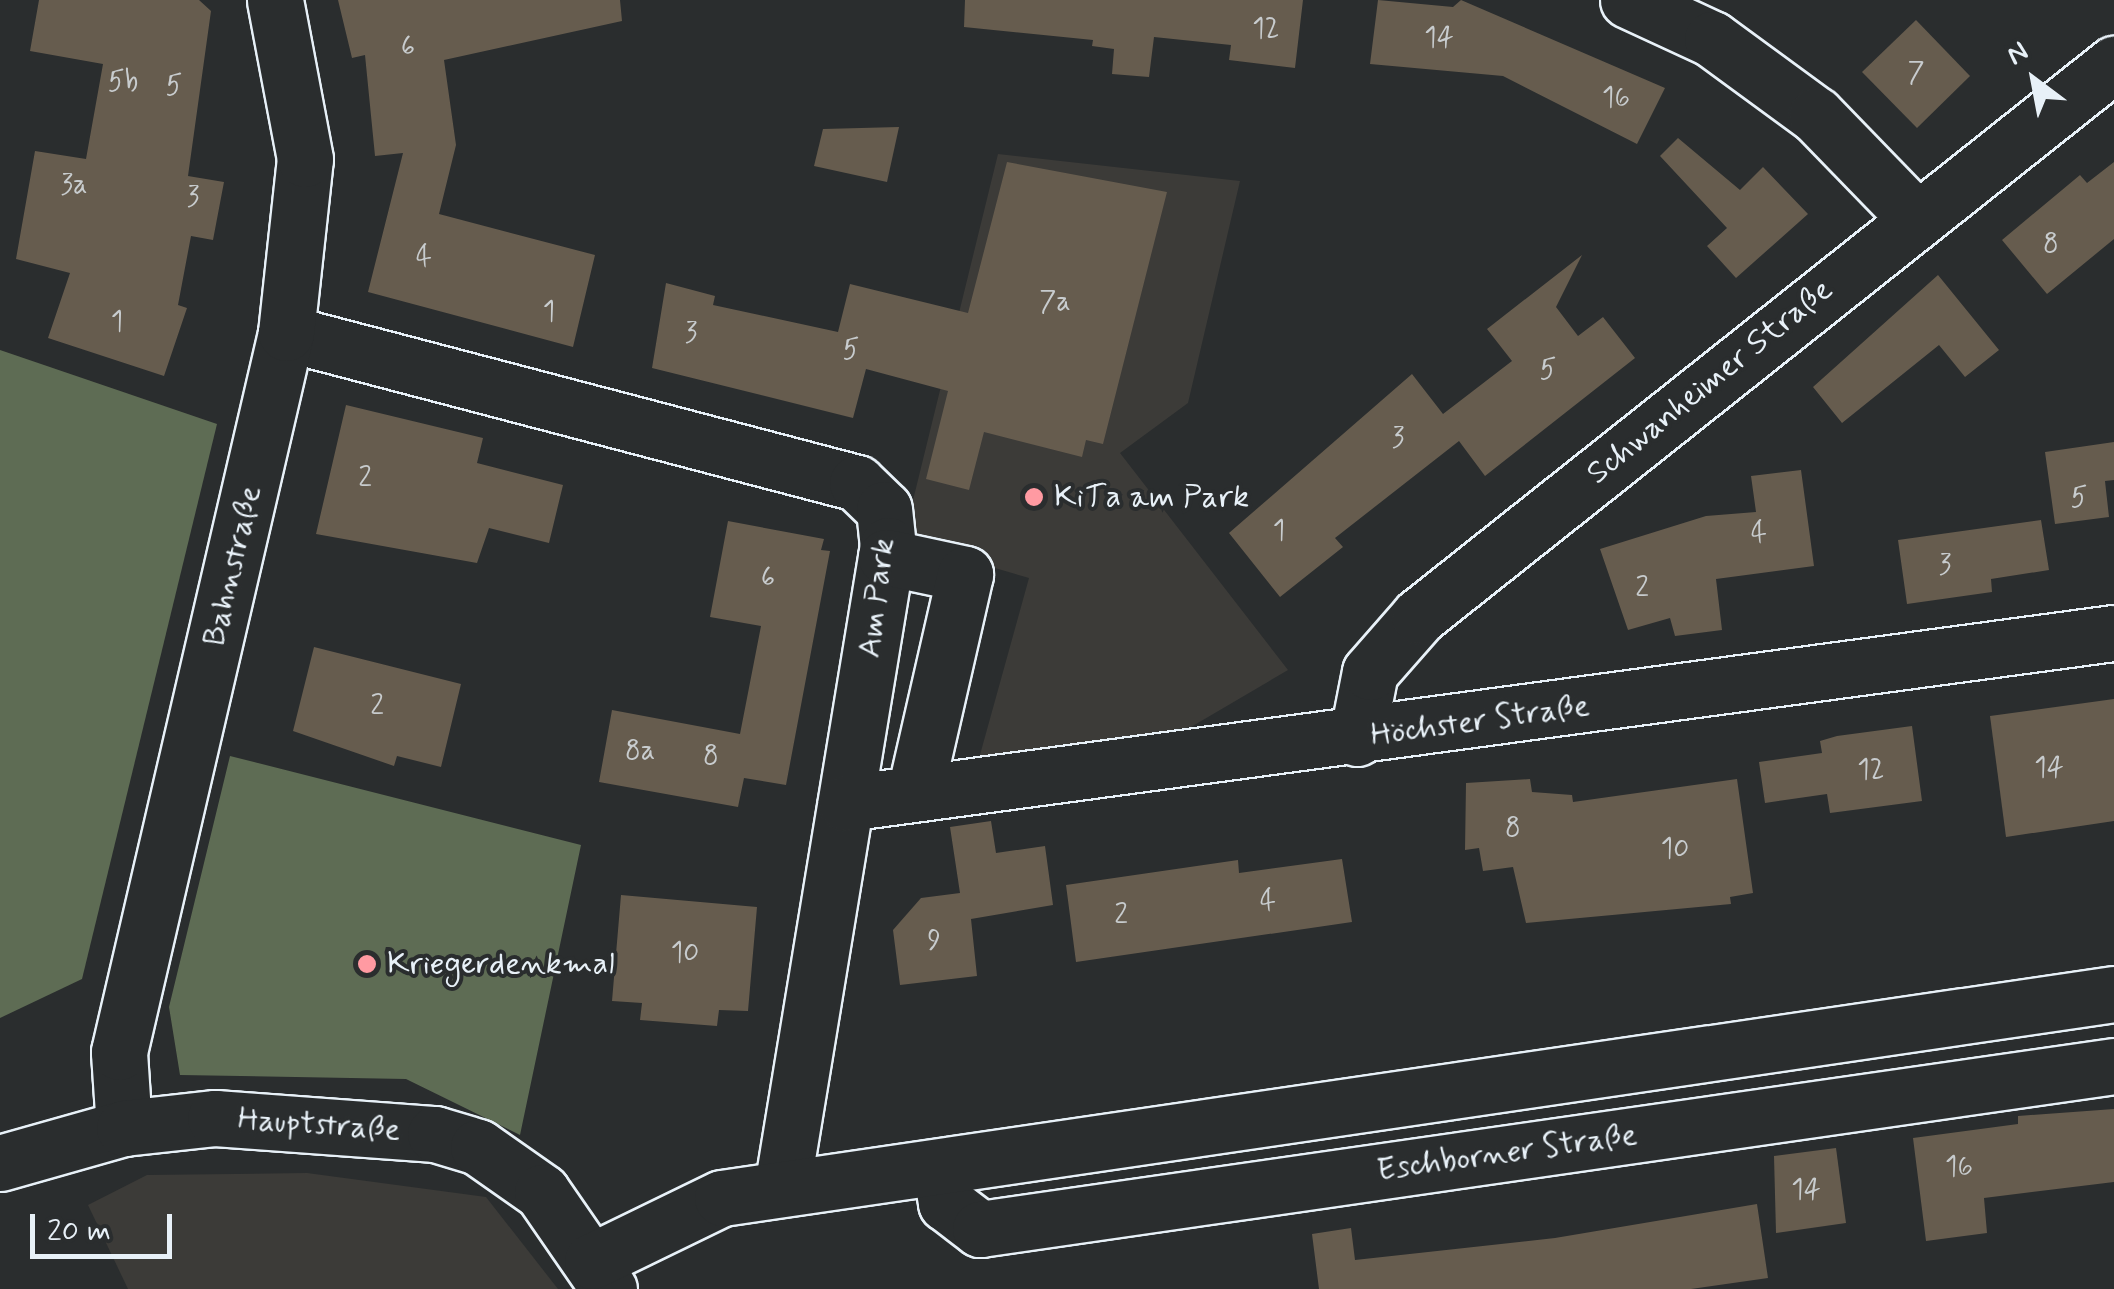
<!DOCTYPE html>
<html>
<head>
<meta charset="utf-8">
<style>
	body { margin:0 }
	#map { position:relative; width:2114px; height:1289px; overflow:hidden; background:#2a2d2e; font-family:Mynerve,sans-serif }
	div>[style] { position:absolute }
	.built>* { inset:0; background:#3c3b38 }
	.green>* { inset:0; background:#5e6c54 }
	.building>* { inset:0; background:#665c4e }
	.roads { filter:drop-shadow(2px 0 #e8f1f8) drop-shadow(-2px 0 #e8f1f8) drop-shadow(0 2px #e8f1f8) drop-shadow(0 -2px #e8f1f8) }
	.minor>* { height:55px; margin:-27.5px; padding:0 27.5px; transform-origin:27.5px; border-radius:27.5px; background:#2a2d2e }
	.dots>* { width:28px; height:28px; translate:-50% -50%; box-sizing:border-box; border:5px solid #2a2d2e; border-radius:50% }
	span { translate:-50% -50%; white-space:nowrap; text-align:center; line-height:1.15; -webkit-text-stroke:8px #2a2d2e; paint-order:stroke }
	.number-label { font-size:28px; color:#c8ccce }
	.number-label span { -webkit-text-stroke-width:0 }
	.street-label { font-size:32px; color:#e8f1f8 }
	.poi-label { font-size:32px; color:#e8f1f8 }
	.left { translate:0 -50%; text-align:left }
	.north { position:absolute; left:1984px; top:30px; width:100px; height:100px; -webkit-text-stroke:8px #2a2d2e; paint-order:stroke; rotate:328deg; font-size:28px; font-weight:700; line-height:40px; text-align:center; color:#e8f1f8 }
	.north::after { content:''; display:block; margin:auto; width:35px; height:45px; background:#e8f1f8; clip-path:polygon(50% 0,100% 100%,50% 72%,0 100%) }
	.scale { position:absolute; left:30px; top:1214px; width:142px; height:45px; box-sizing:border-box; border:5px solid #e8f1f8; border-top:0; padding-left:12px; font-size:30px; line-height:35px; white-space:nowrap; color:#e8f1f8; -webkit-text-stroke:8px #2a2d2e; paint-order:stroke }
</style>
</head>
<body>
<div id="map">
	<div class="built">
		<i style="clip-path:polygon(998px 154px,1240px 181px,1188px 403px,1120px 453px,1288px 670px,1191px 727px,978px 762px,1029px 578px,903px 541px)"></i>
		<i style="clip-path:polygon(307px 1173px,486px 1197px,558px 1289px,128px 1289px,88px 1205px,147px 1175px)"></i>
	</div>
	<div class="green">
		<i style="clip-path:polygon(0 350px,217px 424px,82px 979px,0 1018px)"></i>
		<i style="clip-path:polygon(230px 756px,581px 845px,520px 1135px,406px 1079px,180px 1075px,169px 1007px)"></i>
	</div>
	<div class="building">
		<i style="clip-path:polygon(39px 0,199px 0,211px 11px,188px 176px,224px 182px,213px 240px,191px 236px,178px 305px,187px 308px,164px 376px,48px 338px,70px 273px,16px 259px,35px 151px,86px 159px,103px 64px,30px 51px)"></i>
		<i style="clip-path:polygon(338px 0,620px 0,622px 21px,444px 60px,456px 145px,439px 214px,595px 255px,573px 347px,368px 292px,403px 153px,375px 156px,365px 55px,352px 58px)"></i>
		<i style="clip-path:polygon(965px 0,1303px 0,1295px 68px,1229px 60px,1231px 45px,1154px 37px,1149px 77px,1112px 74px,1114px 49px,1092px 46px,1093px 40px,964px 27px)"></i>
		<i style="clip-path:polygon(1378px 0,1453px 7px,1461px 0,1665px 88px,1637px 144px,1503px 76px,1370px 64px)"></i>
		<i style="clip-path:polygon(1916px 20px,1970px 76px,1917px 128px,1862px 72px)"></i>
		<i style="clip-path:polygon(899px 127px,887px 182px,814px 166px,823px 129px)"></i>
		<i style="clip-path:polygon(1678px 138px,1740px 190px,1763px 167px,1808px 214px,1736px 278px,1707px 246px,1727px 228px,1660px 156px)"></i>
		<i style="clip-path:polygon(1007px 162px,1167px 192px,1103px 444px,1086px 440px,1082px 457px,984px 432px,969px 490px,926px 479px,948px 391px,866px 369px,853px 418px,652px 368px,666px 283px,715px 296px,713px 305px,838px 332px,850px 284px,968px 313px)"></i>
		<i style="clip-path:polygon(2114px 162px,2114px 239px,2047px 294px,2002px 240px,2080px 175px,2087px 183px)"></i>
		<i style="clip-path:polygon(1582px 255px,1556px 307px,1578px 336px,1603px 317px,1635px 358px,1485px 476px,1459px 441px,1335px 538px,1343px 547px,1280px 597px,1229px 533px,1412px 374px,1443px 414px,1512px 361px,1487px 329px)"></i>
		<i style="clip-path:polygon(1938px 275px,1999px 350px,1965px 377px,1939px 345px,1842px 423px,1813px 387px)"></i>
		<i style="clip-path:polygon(346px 405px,483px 438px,477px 463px,563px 485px,549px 543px,489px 528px,477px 563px,316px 534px)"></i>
		<i style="clip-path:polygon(2114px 442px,2114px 480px,2105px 481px,2109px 517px,2055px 524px,2045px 452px)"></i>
		<i style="clip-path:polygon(1801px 470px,1814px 566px,1716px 579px,1722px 630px,1675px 636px,1670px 618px,1628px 630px,1600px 549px,1706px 516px,1756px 512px,1751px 476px)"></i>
		<i style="clip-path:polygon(2041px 520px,2049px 570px,1991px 579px,1992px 592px,1907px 604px,1898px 540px)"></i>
		<i style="clip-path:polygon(728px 521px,824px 539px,821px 550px,830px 551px,786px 785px,744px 778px,738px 807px,599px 782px,612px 710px,740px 734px,761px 626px,710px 617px)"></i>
		<i style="clip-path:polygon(314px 647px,461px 684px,441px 767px,397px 756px,394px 766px,293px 731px)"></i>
		<i style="clip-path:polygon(2114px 699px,2114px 821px,2006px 837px,1990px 716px)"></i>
		<i style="clip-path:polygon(1912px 726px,1922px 801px,1830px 813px,1827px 794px,1765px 803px,1759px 762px,1822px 753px,1820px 741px,1837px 736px)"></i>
		<i style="clip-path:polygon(1530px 779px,1532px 792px,1572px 795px,1573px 802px,1737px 779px,1753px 893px,1730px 897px,1731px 904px,1526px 923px,1513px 867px,1483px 871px,1479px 848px,1465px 850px,1466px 783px)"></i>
		<i style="clip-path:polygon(991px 821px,996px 853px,1045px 846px,1053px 905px,971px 919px,977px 976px,900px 985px,893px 930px,921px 898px,960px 893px,950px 827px)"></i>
		<i style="clip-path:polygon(1342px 859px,1352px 922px,1076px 962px,1066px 885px,1238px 860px,1239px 873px)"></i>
		<i style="clip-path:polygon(621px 895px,757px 907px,748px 1011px,719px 1010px,717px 1026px,640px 1020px,642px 1003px,612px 1001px)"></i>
		<i style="clip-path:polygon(2114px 1109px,2114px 1182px,1984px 1198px,1987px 1233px,1926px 1241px,1913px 1138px,2018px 1124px,2018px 1116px)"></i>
		<i style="clip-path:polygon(1836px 1148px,1846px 1223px,1776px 1233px,1774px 1156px)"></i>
		<i style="clip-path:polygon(1757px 1204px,1768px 1278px,1691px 1289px,1319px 1289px,1312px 1234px,1351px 1228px,1355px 1260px,1555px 1238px)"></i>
	</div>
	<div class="roads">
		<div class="minor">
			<i style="left:1628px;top:0;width:93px;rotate:24.9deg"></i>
			<i style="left:1712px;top:39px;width:129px;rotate:36.2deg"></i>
			<i style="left:1816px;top:115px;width:142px;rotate:45.9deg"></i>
			<i style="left:286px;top:333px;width:590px;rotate:14.72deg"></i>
			<i style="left:857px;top:483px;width:37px;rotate:44deg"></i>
			<i style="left:884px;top:509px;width:36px;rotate:84deg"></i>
			<i style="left:888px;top:545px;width:652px;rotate:99.36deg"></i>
			<i style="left:886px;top:557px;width:81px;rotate:12.1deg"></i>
			<i style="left:965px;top:574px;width:224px;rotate:102.9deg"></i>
			<i style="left:1357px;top:738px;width:67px;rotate:-78.9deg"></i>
			<i style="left:1370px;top:672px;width:74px;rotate:-48.8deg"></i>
			<i style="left:1419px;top:616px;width:888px;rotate:-38.46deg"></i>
			<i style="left:846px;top:803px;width:1279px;rotate:-7.64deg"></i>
			<i style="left:124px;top:1128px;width:76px;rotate:-93.8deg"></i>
			<i style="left:119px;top:1052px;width:738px;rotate:-76.92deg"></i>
			<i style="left:286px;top:333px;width:175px;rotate:-83.8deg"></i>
			<i style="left:305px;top:159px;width:162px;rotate:-100.7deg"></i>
			<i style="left:0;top:1163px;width:129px;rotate:-15.8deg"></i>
			<i style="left:124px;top:1128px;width:92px;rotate:-6.3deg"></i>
			<i style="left:215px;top:1118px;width:221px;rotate:4.2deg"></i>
			<i style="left:435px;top:1134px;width:45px;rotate:16.8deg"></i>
			<i style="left:478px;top:1147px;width:78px;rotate:35.1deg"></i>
			<i style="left:542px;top:1192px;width:118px;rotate:55.4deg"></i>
			<i style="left:940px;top:1168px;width:36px;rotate:80deg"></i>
			<i style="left:946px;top:1203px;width:43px;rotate:37.4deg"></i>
			<i style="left:980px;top:1229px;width:1146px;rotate:-8.18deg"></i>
			<i style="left:592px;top:1261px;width:144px;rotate:-25.9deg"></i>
			<i style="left:722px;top:1198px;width:1407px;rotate:-8.34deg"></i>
		</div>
	</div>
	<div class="dots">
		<i style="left:1034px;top:497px;background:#ff9aa2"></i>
		<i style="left:367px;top:964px;background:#ff9aa2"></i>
	</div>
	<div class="number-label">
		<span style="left:1266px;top:30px">12</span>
		<span style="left:1439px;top:39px">14</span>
		<span style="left:408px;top:48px">6</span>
		<span style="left:1916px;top:74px">7</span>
		<span style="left:123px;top:83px">5b</span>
		<span style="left:174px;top:87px">5</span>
		<span style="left:1616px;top:99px">16</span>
		<span style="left:74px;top:186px">3a</span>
		<span style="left:193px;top:198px">3</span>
		<span style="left:2051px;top:245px">8</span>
		<span style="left:424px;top:258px">4</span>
		<span style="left:1055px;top:303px">7a</span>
		<span style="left:549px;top:313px">1</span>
		<span style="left:117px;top:323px">1</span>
		<span style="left:691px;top:334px">3</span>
		<span style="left:851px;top:351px">5</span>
		<span style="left:1548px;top:371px">5</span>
		<span style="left:1398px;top:439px">3</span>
		<span style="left:365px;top:479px">2</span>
		<span style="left:2079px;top:499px">5</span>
		<span style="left:1279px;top:532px">1</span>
		<span style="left:1759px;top:534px">4</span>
		<span style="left:1945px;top:566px">3</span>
		<span style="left:768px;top:579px">6</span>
		<span style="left:1642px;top:589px">2</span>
		<span style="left:377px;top:707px">2</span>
		<span style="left:640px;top:752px">8a</span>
		<span style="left:711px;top:757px">8</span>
		<span style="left:2049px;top:769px">14</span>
		<span style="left:1871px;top:771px">12</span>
		<span style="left:1513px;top:829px">8</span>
		<span style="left:1675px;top:850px">10</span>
		<span style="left:1268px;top:902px">4</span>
		<span style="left:1121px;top:916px">2</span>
		<span style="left:934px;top:942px">9</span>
		<span style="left:685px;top:954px">10</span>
		<span style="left:1959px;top:1168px">16</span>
		<span style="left:1806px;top:1191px">14</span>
	</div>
	<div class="street-label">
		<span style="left:1710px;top:382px;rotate:-39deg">Schwanheimer Straße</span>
		<span style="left:233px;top:566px;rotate:-77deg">Bahnstraße</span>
		<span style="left:877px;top:598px;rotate:-83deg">Am Park</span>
		<span style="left:1480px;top:721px;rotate:-8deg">Höchster Straße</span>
		<span style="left:319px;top:1125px;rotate:4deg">Hauptstraße</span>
		<span style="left:1507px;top:1153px;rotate:-8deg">Eschborner Straße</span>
	</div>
	<div class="poi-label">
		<span class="left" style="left:1054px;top:497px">KiTa am Park</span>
		<span class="left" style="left:387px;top:964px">Kriegerdenkmal</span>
	</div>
	<div class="north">N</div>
	<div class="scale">20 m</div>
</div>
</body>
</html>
